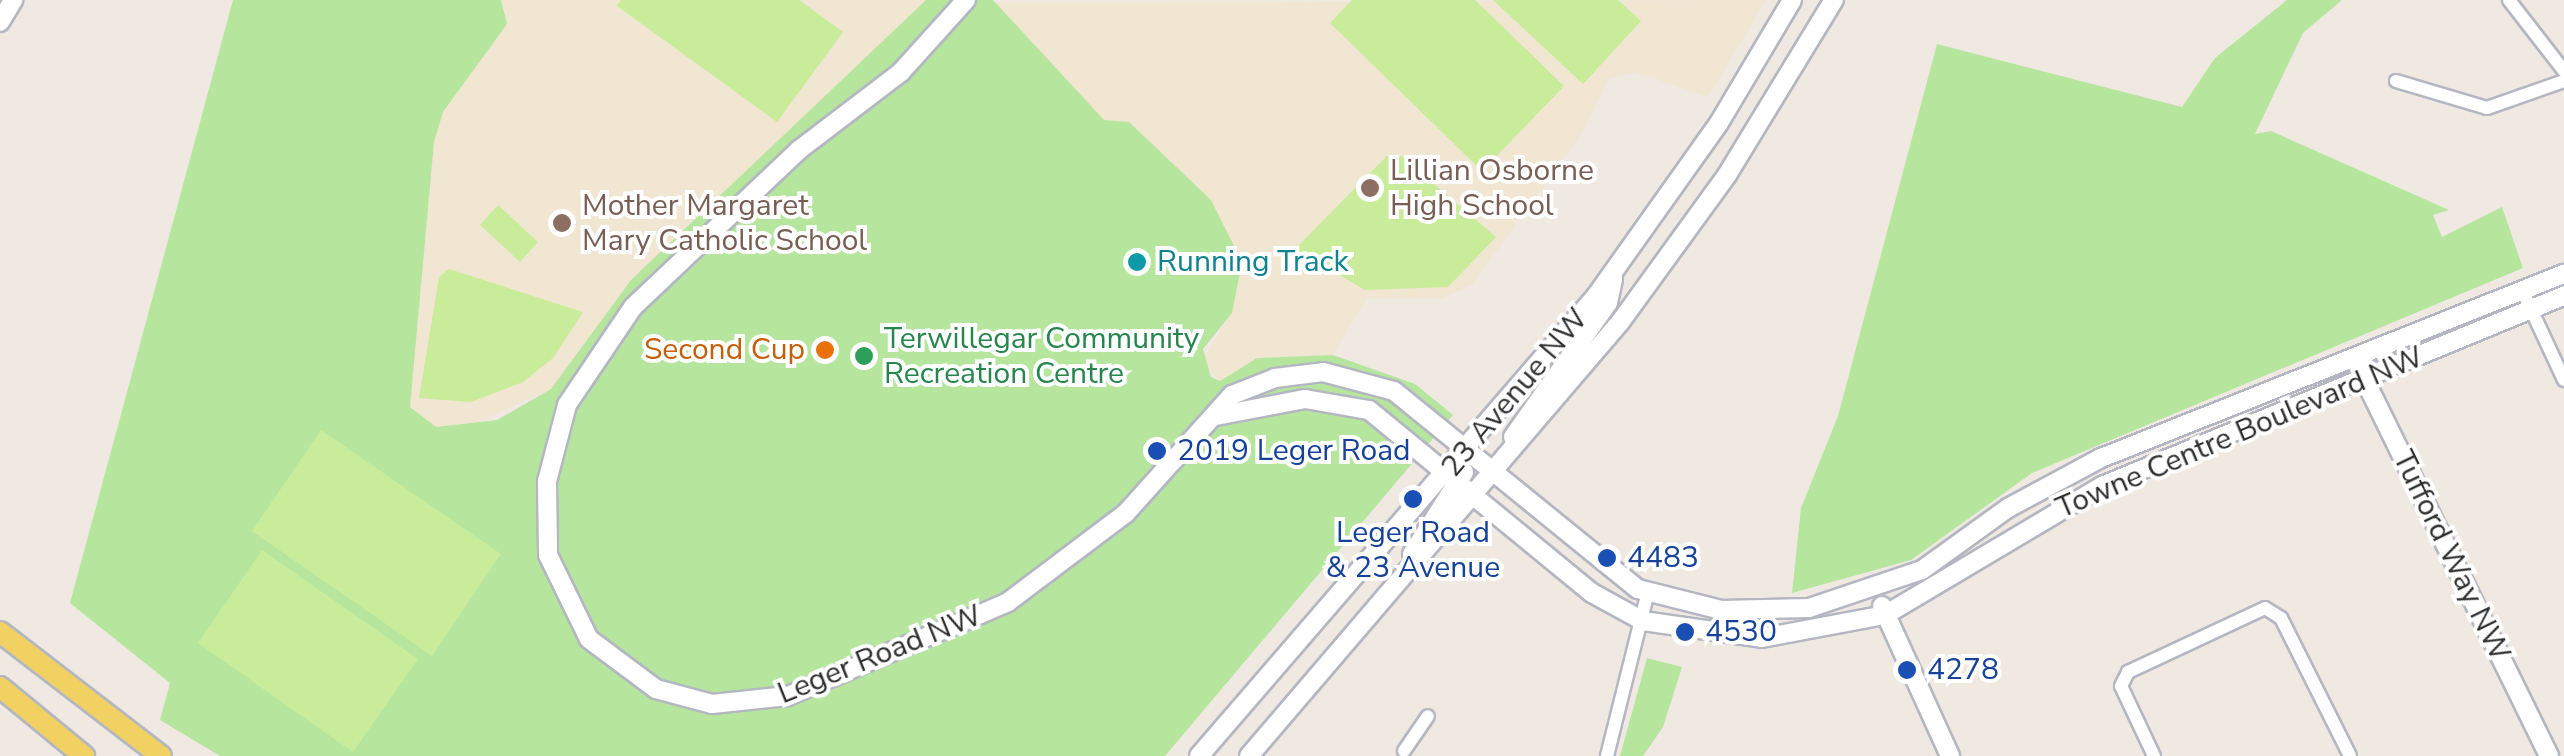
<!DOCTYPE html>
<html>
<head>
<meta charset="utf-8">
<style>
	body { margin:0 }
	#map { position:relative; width:2564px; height:756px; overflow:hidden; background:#efe9e1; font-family:"Nunito Sans",sans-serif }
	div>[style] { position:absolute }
	.education>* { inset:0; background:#f0e6d1 }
	.green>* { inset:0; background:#b6e59e }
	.pitch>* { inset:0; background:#c9ec9a }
	.roads { filter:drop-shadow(2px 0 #b4b7c1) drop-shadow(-2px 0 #b4b7c1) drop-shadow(0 2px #b4b7c1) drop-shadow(0 -2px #b4b7c1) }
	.street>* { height:12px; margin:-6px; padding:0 6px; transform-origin:6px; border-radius:6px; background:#fff }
	.secondary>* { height:18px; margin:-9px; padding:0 9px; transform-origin:9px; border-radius:9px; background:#fff }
	.primary>* { height:20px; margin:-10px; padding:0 10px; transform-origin:10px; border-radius:10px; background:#f2d163 }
	.dots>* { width:28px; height:28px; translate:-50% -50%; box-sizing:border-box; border:5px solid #fff; border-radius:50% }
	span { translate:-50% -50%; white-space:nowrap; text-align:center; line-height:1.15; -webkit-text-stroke:8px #fff; paint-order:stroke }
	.education-label { font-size:30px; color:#785e54 }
	.left { translate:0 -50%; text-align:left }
	.culture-label { font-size:30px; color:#0d838f }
	.leisure-label { font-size:30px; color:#27864d }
	.food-label { font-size:30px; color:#c56008 }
	.right { translate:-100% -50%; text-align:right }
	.street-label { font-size:30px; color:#2e2e2e }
	.transit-label { font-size:30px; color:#164399 }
</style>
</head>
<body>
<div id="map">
	<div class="education">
		<i style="clip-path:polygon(501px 0,926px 0,631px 280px,551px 389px,461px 430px,436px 427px,410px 407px,434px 142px,443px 112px,507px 24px)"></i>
		<i style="clip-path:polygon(1766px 0,1708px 97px,1635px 72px,1609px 79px,1583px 132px,1472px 285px,1442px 298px,1367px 298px,1333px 355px,1257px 358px,1220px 381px,1200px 362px,1232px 313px,1211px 200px,1104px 121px,991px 3px)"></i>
	</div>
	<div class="green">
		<i style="clip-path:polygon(233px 0,501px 0,507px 24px,443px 112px,434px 142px,410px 407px,436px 427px,497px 420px,551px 389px,631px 280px,926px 0,993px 0,1104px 120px,1129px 122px,1211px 200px,1242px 262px,1232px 313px,1203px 349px,1211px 377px,1220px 381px,1257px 358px,1333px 355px,1415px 384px,1453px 415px,1165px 756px,220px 756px,160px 720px,170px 683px,70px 603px)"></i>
		<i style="clip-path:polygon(2287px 0,2342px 0,2303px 33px,2255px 134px,2271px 131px,2449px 210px,2433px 215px,2442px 237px,2502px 207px,2523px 268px,2032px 473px,1911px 560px,1792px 593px,1801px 508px,1838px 416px,1937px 44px,2182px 107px,2215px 58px)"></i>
		<i style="clip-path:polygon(1647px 658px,1682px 667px,1663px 727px,1643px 756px,1620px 756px)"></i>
	</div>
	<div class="pitch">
		<i style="clip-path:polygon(621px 0,799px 0,843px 32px,777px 122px,617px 6px)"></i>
		<i style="clip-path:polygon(1352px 0,1475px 0,1564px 86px,1482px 171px,1330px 23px)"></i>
		<i style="clip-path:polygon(1493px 0,1618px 0,1641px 21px,1583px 84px)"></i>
		<i style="clip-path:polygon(1387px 156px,1401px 156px,1496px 237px,1448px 287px,1365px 290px,1295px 249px)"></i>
		<i style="clip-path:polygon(498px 205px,538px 242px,520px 262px,480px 225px)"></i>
		<i style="clip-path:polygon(449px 269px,583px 312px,553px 358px,523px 382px,471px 402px,419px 398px,439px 277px)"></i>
		<i style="clip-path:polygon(321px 430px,501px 554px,432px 656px,252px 531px)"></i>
		<i style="clip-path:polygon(262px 550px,418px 659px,353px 752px,198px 643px)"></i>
	</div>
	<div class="roads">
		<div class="street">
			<i style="left:2509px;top:0;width:90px;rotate:52.2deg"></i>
			<i style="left:2396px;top:81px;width:95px;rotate:16.5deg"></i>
			<i style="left:2487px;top:108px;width:82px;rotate:-19.3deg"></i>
			<i style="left:2523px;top:292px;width:97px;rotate:65deg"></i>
			<i style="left:1404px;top:751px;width:42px;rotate:-55.6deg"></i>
			<i style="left:1607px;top:756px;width:169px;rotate:-76deg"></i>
			<i style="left:2154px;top:756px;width:77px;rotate:-115.2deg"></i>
			<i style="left:2121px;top:686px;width:16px;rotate:-63deg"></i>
			<i style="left:2128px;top:672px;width:151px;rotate:-25deg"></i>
			<i style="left:2265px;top:608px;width:19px;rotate:32deg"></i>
			<i style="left:2281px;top:618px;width:154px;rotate:63.4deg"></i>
		</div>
		<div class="secondary">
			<i style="left:966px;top:0;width:97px;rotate:132.1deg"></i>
			<i style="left:901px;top:72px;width:128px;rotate:142.6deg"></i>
			<i style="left:799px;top:150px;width:228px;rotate:136.6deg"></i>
			<i style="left:633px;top:307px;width:118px;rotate:124deg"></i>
			<i style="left:567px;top:405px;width:79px;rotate:104.7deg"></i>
			<i style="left:547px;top:481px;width:74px;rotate:89.2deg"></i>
			<i style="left:548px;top:555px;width:93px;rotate:64deg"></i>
			<i style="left:589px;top:639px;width:84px;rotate:36.7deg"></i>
			<i style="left:656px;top:689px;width:58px;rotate:15deg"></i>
			<i style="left:712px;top:704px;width:76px;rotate:-6deg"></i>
			<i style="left:788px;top:696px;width:239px;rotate:-23.1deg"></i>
			<i style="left:1008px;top:602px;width:148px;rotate:-37deg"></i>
			<i style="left:1126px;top:513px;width:159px;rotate:-48.1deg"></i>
			<i style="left:1232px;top:395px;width:46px;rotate:-21.6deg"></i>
			<i style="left:1275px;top:378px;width:48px;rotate:-7.1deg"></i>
			<i style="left:1323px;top:372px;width:73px;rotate:15deg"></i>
			<i style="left:1394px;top:391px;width:314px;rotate:39.1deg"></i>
			<i style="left:1638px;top:589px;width:86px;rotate:14.2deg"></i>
			<i style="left:1721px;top:610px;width:88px;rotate:-1.3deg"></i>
			<i style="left:1809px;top:608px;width:119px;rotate:-18.6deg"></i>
			<i style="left:1922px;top:570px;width:106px;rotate:-35.8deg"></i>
			<i style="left:2008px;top:508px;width:106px;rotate:-28.3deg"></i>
			<i style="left:2101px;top:458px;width:498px;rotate:-21.7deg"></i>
			<i style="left:0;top:22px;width:26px;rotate:-59deg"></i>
			<i style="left:2360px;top:370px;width:430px;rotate:63.9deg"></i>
			<i style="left:1216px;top:416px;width:91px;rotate:-10.8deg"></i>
			<i style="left:1305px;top:399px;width:65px;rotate:9.8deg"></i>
			<i style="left:1369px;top:410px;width:288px;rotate:39.4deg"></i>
			<i style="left:1592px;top:593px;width:58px;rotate:28.8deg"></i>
			<i style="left:1643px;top:621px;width:120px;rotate:8.1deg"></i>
			<i style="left:1762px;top:638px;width:125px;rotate:-10.6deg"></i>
			<i style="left:1885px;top:615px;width:252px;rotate:-30.7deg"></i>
			<i style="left:2102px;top:486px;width:500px;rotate:-22.4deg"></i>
			<i style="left:1513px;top:437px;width:164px;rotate:-54.7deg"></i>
			<i style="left:1608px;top:303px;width:25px;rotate:-78deg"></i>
			<i style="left:1412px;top:554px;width:97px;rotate:-57.6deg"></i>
			<i style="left:1882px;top:606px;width:165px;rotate:65.6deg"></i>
			<i style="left:1199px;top:756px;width:608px;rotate:-49.2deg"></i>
			<i style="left:1596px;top:296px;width:212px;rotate:-54.6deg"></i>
			<i style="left:1719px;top:123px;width:143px;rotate:-59.3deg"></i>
			<i style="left:1249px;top:756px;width:572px;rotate:-49.46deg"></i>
			<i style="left:1621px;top:321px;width:180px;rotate:-54deg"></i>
			<i style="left:1727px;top:175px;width:205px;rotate:-58.6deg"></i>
		</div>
		<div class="primary">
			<i style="left:0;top:632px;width:203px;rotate:37.6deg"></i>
			<i style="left:0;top:687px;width:109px;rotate:39.4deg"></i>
		</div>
	</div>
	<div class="dots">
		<i style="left:1370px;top:188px;background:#8d6e63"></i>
		<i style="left:562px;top:223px;background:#8d6e63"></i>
		<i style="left:1137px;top:262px;background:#0f9aa8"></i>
		<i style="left:825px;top:350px;background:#e8710a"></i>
		<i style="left:864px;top:356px;background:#2e9e5b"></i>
		<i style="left:1157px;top:451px;background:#1a4fb4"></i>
		<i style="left:1413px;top:499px;background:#1a4fb4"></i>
		<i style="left:1607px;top:558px;background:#1a4fb4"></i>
		<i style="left:1685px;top:632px;background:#1a4fb4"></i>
		<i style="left:1907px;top:670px;background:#1a4fb4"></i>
	</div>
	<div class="education-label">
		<span class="left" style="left:1390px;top:188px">Lillian Osborne<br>High School</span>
		<span class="left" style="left:582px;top:223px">Mother Margaret<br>Mary Catholic School</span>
	</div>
	<div class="culture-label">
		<span class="left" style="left:1157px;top:262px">Running Track</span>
	</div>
	<div class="leisure-label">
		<span class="left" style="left:884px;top:356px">Terwillegar Community<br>Recreation Centre</span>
	</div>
	<div class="food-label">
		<span class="right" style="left:805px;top:350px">Second Cup</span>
	</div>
	<div class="street-label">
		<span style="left:1515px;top:393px;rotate:-50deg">23 Avenue NW</span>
		<span style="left:2240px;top:433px;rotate:-23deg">Towne Centre Boulevard NW</span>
		<span style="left:2451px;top:556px;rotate:64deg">Tufford Way NW</span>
		<span style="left:880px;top:655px;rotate:-22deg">Leger Road NW</span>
	</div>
	<div class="transit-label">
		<span class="left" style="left:1177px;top:451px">2019 Leger Road</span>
		<span style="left:1413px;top:550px">Leger Road<br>&amp; 23 Avenue</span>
		<span class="left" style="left:1627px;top:558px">4483</span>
		<span class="left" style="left:1705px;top:632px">4530</span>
		<span class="left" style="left:1927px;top:670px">4278</span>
	</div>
</div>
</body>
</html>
